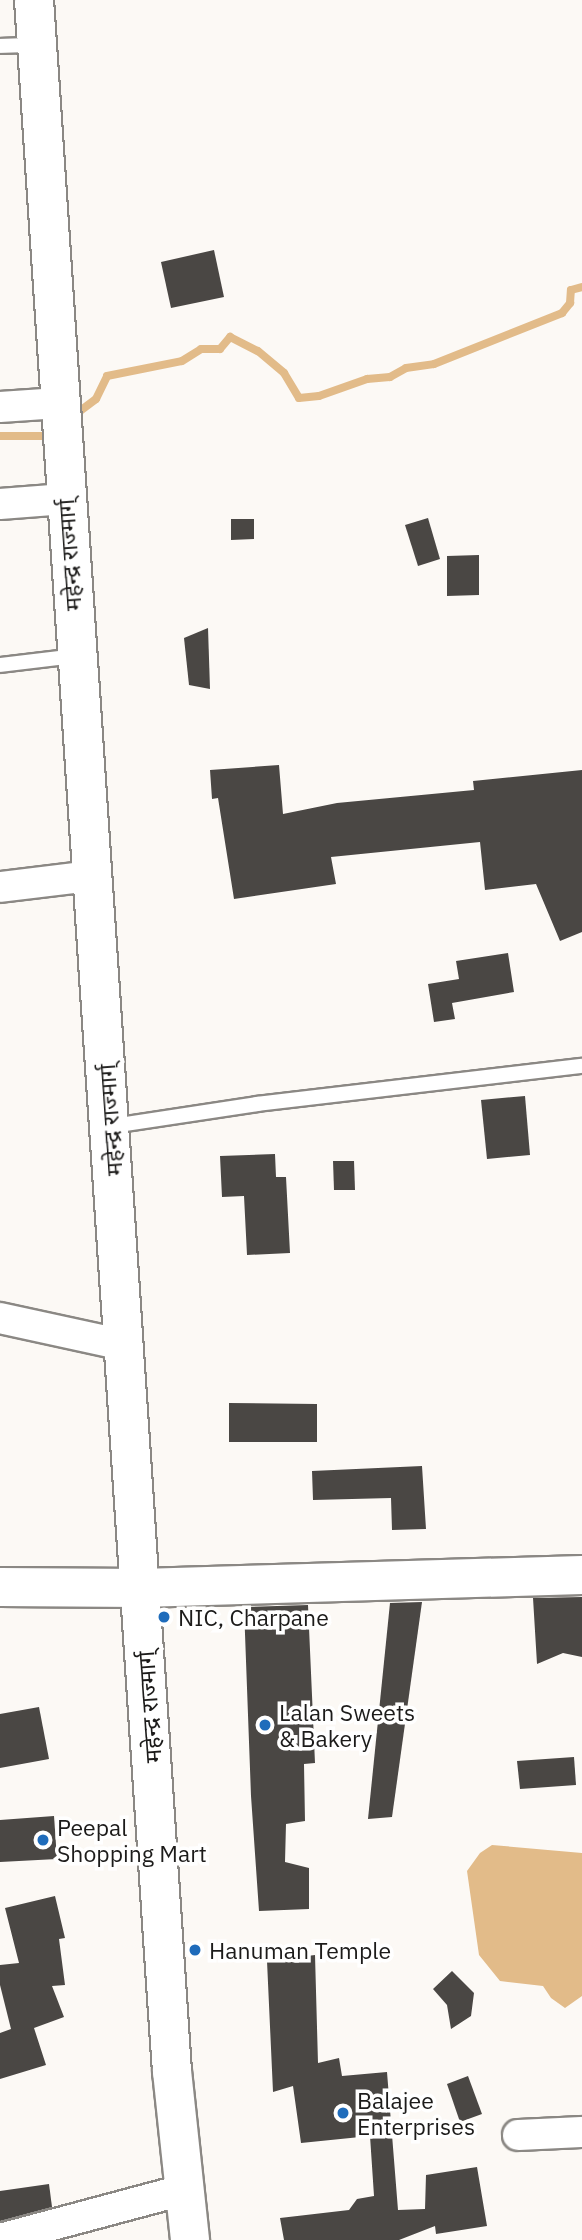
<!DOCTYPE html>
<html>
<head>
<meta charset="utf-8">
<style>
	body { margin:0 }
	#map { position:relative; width:582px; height:2240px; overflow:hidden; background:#fcf9f5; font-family:"IBM Plex Sans","Noto Sans Devanagari",sans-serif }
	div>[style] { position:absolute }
	.water>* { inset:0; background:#e2bb89 }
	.stream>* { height:8px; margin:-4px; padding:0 4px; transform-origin:4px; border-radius:4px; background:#e2bb89 }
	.building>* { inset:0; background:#4a4744 }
	.roads { filter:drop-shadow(2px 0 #8b8884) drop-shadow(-2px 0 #8b8884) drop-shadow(0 2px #8b8884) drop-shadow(0 -2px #8b8884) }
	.lane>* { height:14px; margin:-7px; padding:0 7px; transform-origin:7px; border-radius:7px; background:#fff }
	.street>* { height:30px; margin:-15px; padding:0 15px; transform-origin:15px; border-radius:15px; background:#fff }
	.secondary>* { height:38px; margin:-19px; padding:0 19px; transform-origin:19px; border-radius:19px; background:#fff }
	.highway>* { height:38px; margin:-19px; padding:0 19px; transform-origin:19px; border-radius:19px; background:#fff }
	.dots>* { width:19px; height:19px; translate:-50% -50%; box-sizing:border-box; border:4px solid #fff; border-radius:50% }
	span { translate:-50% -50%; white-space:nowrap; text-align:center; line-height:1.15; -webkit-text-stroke:7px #fff; paint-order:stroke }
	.street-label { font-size:23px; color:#1c1b1a }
	.poi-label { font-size:23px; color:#1c1b1a }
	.left { translate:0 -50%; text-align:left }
</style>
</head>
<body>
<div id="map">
	<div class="water">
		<i style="clip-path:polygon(492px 1845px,582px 1853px,582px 1996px,565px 2008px,551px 1998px,543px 1986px,500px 1981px,479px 1955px,467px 1871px,480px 1853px)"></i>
	</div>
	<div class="stream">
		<i style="left:80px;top:411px;width:20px;rotate:-37deg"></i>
		<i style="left:96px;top:399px;width:25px;rotate:-64deg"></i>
		<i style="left:107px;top:376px;width:76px;rotate:-11.3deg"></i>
		<i style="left:182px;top:361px;width:22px;rotate:-32deg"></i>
		<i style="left:201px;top:349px;width:19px"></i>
		<i style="left:220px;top:349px;width:16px;rotate:-50deg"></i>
		<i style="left:230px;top:337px;width:31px;rotate:27deg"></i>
		<i style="left:258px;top:351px;width:34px;rotate:40deg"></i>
		<i style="left:284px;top:373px;width:29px;rotate:59deg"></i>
		<i style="left:299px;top:398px;width:20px;rotate:-6deg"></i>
		<i style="left:319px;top:396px;width:51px;rotate:-19.5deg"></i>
		<i style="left:367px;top:379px;width:23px;rotate:-5deg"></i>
		<i style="left:390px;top:377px;width:18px;rotate:-29deg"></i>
		<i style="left:406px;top:368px;width:28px;rotate:-8deg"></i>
		<i style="left:434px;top:364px;width:138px;rotate:-21.7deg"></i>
		<i style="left:562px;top:313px;width:13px;rotate:-51deg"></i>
		<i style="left:570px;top:303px;width:13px;rotate:-86deg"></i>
		<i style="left:571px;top:290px;width:11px;rotate:-15deg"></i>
		<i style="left:0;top:436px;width:55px"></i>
	</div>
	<div class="building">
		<i style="clip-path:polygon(214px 250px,224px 297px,171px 308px,161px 262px)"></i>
		<i style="clip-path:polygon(428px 518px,440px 559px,418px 566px,405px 525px)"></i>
		<i style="clip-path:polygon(231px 519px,254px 519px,254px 539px,231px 540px)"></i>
		<i style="clip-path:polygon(479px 555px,479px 595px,447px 596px,447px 556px)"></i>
		<i style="clip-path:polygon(208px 628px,210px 689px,189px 685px,184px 638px)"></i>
		<i style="clip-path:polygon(279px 765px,283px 814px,337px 803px,474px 790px,473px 781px,582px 770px,582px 932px,560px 941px,536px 884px,485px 890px,480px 842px,331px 857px,336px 884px,234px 899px,218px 798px,212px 799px,210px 770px)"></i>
		<i style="clip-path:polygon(508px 953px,514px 992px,452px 1003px,455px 1019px,434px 1022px,428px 984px,459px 979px,456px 961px)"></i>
		<i style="clip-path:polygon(525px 1096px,530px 1155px,487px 1159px,481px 1100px)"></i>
		<i style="clip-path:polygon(275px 1154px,276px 1177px,286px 1177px,290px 1253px,247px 1255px,244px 1196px,222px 1197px,220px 1156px)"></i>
		<i style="clip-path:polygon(333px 1161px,354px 1161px,355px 1190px,334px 1190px)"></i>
		<i style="clip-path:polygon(229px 1403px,317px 1404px,317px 1442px,229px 1442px)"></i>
		<i style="clip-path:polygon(422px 1466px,426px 1529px,392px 1530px,391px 1498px,313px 1500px,312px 1471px)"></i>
		<i style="clip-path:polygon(582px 1597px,582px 1657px,563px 1653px,537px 1664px,533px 1598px)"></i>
		<i style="clip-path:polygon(422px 1602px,392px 1817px,368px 1819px,390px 1603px)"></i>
		<i style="clip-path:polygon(308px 1605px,315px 1763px,304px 1764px,305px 1821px,286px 1824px,285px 1862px,309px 1868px,309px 1909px,259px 1911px,251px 1796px,244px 1607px)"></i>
		<i style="clip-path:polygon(39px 1707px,49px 1759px,0 1768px,0 1714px)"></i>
		<i style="clip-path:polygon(574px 1757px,576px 1785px,520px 1789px,517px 1761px)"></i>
		<i style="clip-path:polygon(54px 1816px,57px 1859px,0 1862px,0 1820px)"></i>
		<i style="clip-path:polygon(55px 1896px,65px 1938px,59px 1939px,65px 1985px,52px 1986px,64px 2017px,34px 2028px,46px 2065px,0 2079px,0 2033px,11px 2029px,0 1985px,0 1965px,19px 1963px,5px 1908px)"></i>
		<i style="clip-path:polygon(315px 1955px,318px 2063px,339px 2058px,342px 2076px,387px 2072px,398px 2210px,425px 2209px,426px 2175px,477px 2167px,487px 2226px,436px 2234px,435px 2226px,399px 2240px,284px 2240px,280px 2218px,349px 2210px,357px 2199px,374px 2196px,370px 2136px,301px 2143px,293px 2086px,273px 2092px,267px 1961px)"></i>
		<i style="clip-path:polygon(452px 1971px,474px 1993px,471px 2016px,451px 2029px,447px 2005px,433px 1989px)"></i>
		<i style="clip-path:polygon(468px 2076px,482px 2114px,460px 2122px,447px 2084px)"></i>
		<i style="clip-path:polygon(49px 2184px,52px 2207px,0 2221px,0 2191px)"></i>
	</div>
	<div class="roads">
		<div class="lane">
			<i style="left:0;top:46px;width:35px;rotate:-2deg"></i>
			<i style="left:0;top:665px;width:76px;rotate:-6.8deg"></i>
			<i style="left:112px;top:1126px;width:147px;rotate:-8.6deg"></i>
			<i style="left:257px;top:1104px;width:327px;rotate:-6.7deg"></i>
		</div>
		<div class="street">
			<i style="left:0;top:407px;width:59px;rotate:-3.9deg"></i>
			<i style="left:0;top:504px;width:65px;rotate:-4.4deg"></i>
			<i style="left:0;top:887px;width:92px;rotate:-6.9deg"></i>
			<i style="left:0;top:1318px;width:127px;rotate:12.3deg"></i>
			<i style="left:518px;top:2135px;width:64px;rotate:-2.7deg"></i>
			<i style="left:0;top:2239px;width:193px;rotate:-15deg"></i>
		</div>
		<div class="secondary">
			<i style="left:0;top:1587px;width:141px;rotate:0.4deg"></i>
			<i style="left:141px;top:1588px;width:441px;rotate:-1.7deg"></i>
		</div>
		<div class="highway">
			<i style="left:34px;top:0;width:2076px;rotate:86.19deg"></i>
			<i style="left:172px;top:2071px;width:170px;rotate:83.9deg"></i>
		</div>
	</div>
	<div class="dots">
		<i style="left:164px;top:1617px;background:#1f6cbb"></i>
		<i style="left:265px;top:1725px;background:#1f6cbb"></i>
		<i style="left:43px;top:1840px;background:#1f6cbb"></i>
		<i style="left:195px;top:1950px;background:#1f6cbb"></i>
		<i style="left:343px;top:2113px;background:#1f6cbb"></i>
	</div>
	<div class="street-label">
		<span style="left:69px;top:555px;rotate:-94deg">महेन्द्र राज्मार्ग्</span>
		<span style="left:110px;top:1120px;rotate:-94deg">महेन्द्र राज्मार्ग्</span>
		<span style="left:149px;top:1707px;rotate:-94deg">महेन्द्र राज्मार्ग्</span>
	</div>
	<div class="poi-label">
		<span class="left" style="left:178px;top:1617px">NIC, Charpane</span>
		<span class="left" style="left:279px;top:1725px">Lalan Sweets<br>&amp; Bakery</span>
		<span class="left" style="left:57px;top:1840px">Peepal<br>Shopping Mart</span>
		<span class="left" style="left:209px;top:1950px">Hanuman Temple</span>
		<span class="left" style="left:357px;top:2113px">Balajee<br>Enterprises</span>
	</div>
</div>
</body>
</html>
